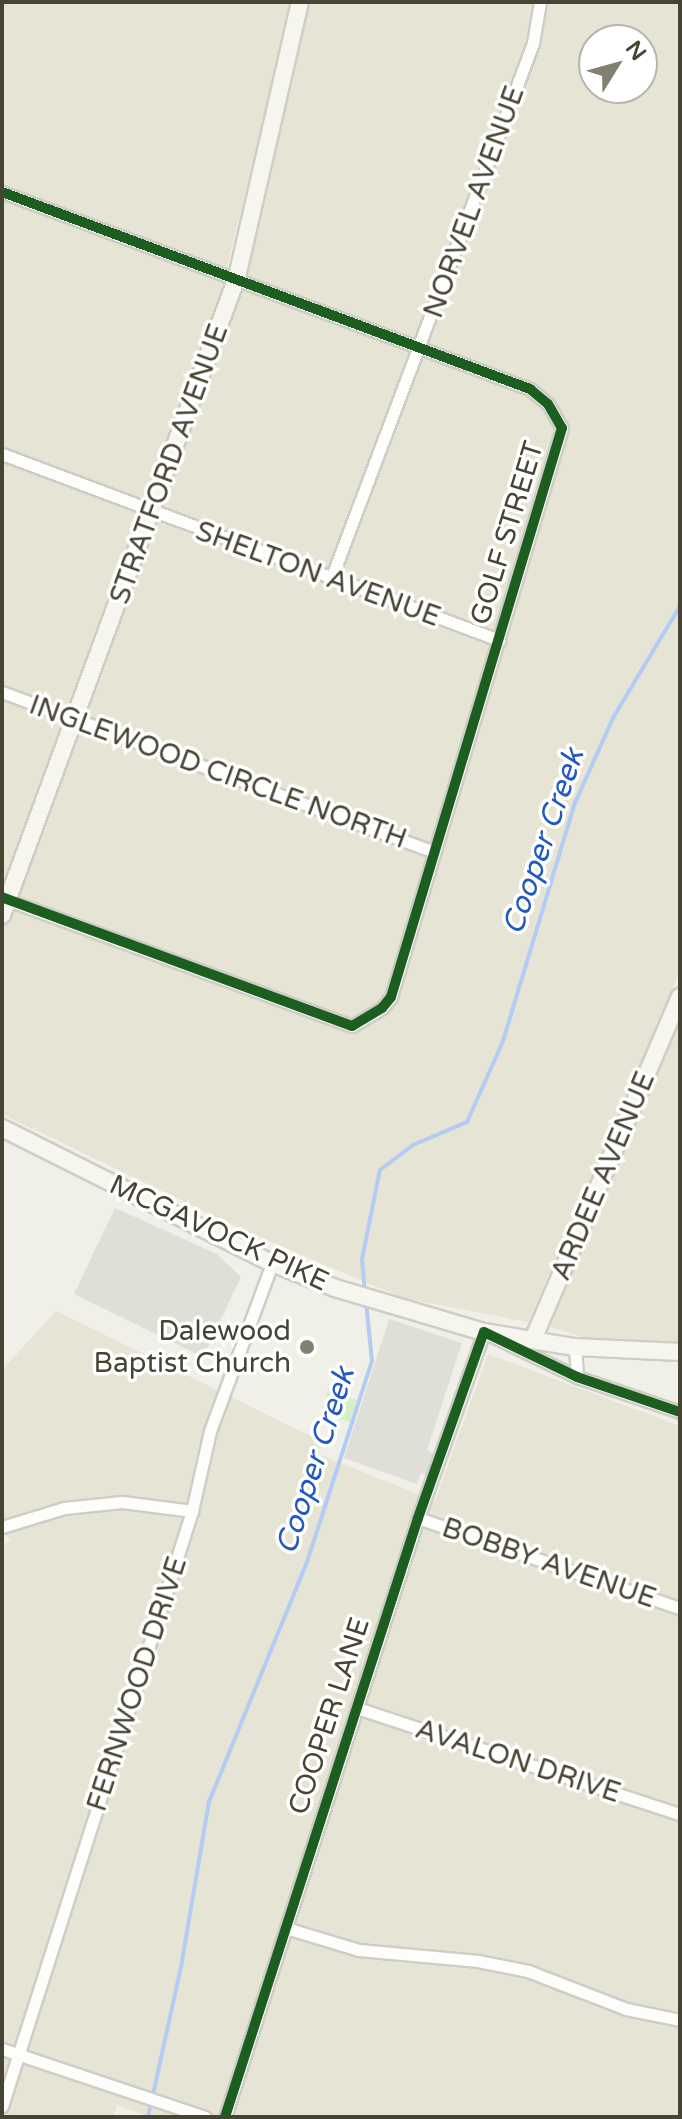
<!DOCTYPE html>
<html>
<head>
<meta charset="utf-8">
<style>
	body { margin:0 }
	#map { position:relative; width:682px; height:2119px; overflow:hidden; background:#f0f0e8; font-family:"Varela Round",sans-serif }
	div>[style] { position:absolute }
	.residential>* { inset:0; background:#e5e4d5 }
	.green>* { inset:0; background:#d5eec5 }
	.parking>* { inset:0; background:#dfdfd8 }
	.stream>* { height:4px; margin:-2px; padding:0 2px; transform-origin:2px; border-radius:2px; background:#b3ccf3 }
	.roads { filter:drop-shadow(2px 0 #cecec6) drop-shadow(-2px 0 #cecec6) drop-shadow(0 2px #cecec6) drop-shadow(0 -2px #cecec6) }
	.street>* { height:11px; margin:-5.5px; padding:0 5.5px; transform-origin:5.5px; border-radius:5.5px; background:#fdfdfc }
	.secondary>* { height:16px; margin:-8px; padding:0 8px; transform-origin:8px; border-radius:8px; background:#f6f6ee }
	.cycleway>* { height:10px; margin:-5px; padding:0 5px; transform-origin:5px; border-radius:5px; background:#1b5e20 }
	.dots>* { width:22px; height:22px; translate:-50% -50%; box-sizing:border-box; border:4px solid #fff; border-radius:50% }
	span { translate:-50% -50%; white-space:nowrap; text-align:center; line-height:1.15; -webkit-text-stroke:7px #fff; paint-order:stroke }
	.street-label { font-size:28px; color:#474433 }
	.poi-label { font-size:28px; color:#474433 }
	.right { translate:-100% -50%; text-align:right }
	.water-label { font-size:30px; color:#2159bf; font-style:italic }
	.frame { position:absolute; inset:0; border:4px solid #474433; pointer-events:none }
	.north { position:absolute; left:578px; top:24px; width:80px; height:80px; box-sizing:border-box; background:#fff; border:2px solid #b5b4ad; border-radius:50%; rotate:53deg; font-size:22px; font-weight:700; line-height:32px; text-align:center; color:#474433 }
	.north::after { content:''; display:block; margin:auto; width:28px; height:36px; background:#828072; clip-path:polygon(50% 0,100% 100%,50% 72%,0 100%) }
</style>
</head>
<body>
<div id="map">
	<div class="residential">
		<i style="clip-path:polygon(2px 2px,291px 2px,223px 284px,2px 885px)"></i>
		<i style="clip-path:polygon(evenodd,309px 2px,680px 2px,680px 971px,528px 1322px,403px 1298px,241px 1229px,2px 1114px,2px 921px,244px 269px,309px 2px,594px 40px,642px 40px,642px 88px,594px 88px,594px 40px)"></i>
		<i style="clip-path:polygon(680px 1016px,680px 1342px,583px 1337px,547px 1326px)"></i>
		<i style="clip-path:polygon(56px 1311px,321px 1441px,318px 1454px,435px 1501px,488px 1354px,680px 1426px,680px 2117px,149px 2117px,117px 2105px,113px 2117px,2px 2117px,2px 1546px,11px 1540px,2px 1530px,2px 1370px)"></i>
	</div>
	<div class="green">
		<i style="clip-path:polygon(328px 1389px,357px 1400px,350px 1422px,321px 1413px)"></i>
	</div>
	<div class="parking">
		<i style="clip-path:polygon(115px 1208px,217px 1254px,241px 1277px,203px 1357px,74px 1294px)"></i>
		<i style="clip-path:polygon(389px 1319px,462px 1343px,427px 1450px,434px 1454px,427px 1475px,421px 1473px,417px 1484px,344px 1458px)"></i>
	</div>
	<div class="stream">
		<i style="left:365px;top:1293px;width:34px;rotate:-95deg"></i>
		<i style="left:362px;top:1259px;width:91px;rotate:-78.6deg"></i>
		<i style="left:380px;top:1170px;width:41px;rotate:-37.1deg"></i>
		<i style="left:413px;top:1145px;width:59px;rotate:-23.1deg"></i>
		<i style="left:467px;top:1122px;width:89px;rotate:-66deg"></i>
		<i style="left:503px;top:1041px;width:249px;rotate:-73.2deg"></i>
		<i style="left:575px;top:803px;width:93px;rotate:-65.9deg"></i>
		<i style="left:613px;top:718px;width:131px;rotate:-59.1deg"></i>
		<i style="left:148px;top:2117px;width:154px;rotate:-77.6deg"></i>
		<i style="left:181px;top:1967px;width:167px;rotate:-80.4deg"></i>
		<i style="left:209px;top:1802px;width:262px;rotate:-67.8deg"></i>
		<i style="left:308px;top:1559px;width:208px;rotate:-72.1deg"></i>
		<i style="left:372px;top:1361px;width:59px;rotate:-95.8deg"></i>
	</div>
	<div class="roads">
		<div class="street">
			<i style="left:2px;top:192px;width:564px;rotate:20.46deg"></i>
			<i style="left:530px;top:389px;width:23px;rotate:40deg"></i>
			<i style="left:548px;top:404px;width:28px;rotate:60deg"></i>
			<i style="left:562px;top:428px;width:594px;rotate:106.73deg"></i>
			<i style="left:391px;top:997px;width:14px;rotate:129deg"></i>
			<i style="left:382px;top:1008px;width:35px;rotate:149deg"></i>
			<i style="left:352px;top:1026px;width:372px;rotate:-159.9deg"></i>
			<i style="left:2px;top:454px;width:531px;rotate:20.52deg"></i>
			<i style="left:331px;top:579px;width:573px;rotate:-69.35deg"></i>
			<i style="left:533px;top:43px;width:42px;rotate:-80.3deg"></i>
			<i style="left:2px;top:692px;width:461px;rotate:20.3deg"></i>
			<i style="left:575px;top:1347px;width:30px;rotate:86deg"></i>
			<i style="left:418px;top:1518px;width:277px;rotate:19deg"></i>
			<i style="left:2px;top:1527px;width:65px;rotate:-17deg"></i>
			<i style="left:64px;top:1508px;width:58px;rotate:-5.9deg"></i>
			<i style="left:122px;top:1502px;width:71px;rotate:7.3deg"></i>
			<i style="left:357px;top:1708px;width:340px;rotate:18.2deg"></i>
			<i style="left:286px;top:1928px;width:76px;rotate:16.8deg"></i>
			<i style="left:359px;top:1950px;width:120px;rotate:5.3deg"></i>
			<i style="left:478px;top:1961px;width:51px;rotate:11.3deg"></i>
			<i style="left:528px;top:1971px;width:105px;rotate:21.2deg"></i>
			<i style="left:626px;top:2009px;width:55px;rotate:11.5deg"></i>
			<i style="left:2px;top:2049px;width:214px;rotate:18.5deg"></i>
			<i style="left:2px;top:2106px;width:625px;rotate:-72.29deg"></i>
			<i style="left:192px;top:1511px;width:82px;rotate:-77.3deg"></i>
			<i style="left:210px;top:1431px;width:179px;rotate:-69.7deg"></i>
			<i style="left:225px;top:2117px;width:629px;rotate:-72.14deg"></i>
			<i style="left:418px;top:1518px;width:197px;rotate:-70.5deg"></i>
			<i style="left:484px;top:1332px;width:103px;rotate:25.8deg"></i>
			<i style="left:577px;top:1377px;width:109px;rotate:18.8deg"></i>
		</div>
		<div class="secondary">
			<i style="left:2px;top:915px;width:680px;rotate:-69.78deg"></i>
			<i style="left:237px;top:277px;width:282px;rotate:-77.1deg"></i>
			<i style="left:2px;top:1128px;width:302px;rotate:26.6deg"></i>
			<i style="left:272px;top:1263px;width:68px;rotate:21.6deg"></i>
			<i style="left:335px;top:1288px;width:155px;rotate:16.5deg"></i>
			<i style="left:484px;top:1332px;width:92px;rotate:9.4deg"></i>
			<i style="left:575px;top:1347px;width:105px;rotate:2.7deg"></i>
			<i style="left:534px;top:1337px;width:370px;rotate:-66.8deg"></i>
		</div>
	</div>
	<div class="cycleway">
		<i style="left:2px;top:192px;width:564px;rotate:20.46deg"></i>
		<i style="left:530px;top:389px;width:23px;rotate:40deg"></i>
		<i style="left:548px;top:404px;width:28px;rotate:60deg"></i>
		<i style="left:562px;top:428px;width:594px;rotate:106.73deg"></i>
		<i style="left:391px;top:997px;width:14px;rotate:129deg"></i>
		<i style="left:382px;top:1008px;width:35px;rotate:149deg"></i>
		<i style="left:352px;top:1026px;width:373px;rotate:-159.8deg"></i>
		<i style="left:225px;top:2117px;width:629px;rotate:-72.14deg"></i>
		<i style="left:418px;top:1518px;width:197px;rotate:-70.5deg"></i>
		<i style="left:484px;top:1332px;width:103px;rotate:25.8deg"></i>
		<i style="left:577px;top:1377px;width:109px;rotate:18.8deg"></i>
	</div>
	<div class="dots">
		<i style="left:307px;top:1347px;background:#828072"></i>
	</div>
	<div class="street-label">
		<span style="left:474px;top:202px;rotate:-70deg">NORVEL AVENUE</span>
		<span style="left:169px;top:464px;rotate:-70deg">STRATFORD AVENUE</span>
		<span style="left:507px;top:533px;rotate:-73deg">GOLF STREET</span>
		<span style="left:318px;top:574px;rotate:20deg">SHELTON AVENUE</span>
		<span style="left:218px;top:772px;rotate:20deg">INGLEWOOD CIRCLE NORTH</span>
		<span style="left:603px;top:1176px;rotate:-67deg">ARDEE AVENUE</span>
		<span style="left:219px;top:1233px;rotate:25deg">MCGAVOCK PIKE</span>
		<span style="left:549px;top:1563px;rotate:19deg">BOBBY AVENUE</span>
		<span style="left:137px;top:1684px;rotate:-72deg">FERNWOOD DRIVE</span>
		<span style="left:329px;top:1716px;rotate:-72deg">COOPER LANE</span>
		<span style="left:518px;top:1761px;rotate:18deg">AVALON DRIVE</span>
	</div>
	<div class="poi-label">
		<span class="right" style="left:291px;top:1347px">Dalewood<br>Baptist Church</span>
	</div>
	<div class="water-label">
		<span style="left:544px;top:842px;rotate:-71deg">Cooper Creek</span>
		<span style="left:316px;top:1461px;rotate:-72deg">Cooper Creek</span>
	</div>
	<div class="frame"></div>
	<div class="north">N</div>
</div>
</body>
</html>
